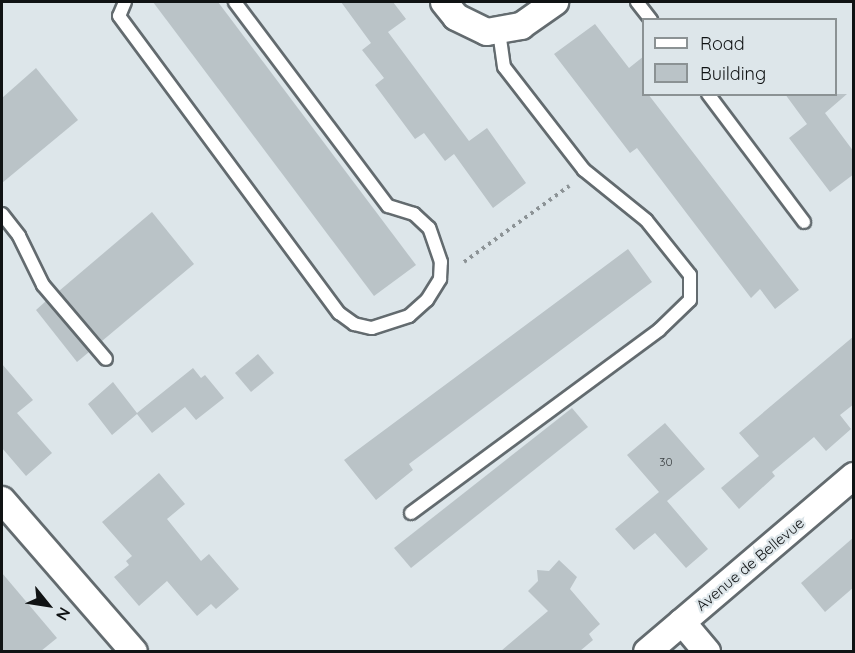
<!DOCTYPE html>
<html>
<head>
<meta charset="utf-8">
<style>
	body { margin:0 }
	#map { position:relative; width:855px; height:653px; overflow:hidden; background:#dde6ea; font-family:Quicksand,sans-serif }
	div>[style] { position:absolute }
	.building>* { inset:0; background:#bac3c7 }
	.path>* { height:4px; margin-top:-2px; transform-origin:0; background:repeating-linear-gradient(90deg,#8c9396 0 3px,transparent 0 7.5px) }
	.roads { filter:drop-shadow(2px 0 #636b6f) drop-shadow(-2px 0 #636b6f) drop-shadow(0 2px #636b6f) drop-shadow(0 -2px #636b6f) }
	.lane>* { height:12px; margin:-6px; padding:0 6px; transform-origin:6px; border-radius:6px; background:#fff }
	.street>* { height:26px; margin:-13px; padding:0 13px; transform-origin:13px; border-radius:13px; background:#fff }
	span { translate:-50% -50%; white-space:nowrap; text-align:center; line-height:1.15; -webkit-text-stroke:4.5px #dde6ea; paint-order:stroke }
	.number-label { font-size:12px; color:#3a3f41 }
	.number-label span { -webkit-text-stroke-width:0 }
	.street-label { font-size:15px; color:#101314 }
	.frame { position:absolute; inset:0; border:3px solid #101314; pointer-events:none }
	.legend { position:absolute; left:642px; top:18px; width:195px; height:78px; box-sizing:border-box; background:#dde6ea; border:2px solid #8b9294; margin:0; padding:8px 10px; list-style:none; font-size:18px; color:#101314 }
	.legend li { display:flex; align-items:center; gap:12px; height:30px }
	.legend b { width:30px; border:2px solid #8b9294 }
	.north { position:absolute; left:18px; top:575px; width:60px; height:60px; -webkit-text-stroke:4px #dde6ea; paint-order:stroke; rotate:120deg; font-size:16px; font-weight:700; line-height:24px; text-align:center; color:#101314 }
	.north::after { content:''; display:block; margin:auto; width:21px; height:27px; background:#101314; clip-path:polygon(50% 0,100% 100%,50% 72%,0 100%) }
</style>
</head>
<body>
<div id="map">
	<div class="building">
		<i style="clip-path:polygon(153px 2px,218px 2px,416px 265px,374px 296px)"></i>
		<i style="clip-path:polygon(341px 2px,393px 2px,406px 19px,388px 32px,469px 141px,487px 128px,526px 183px,493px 208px,454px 154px,445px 161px,424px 133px,415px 139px,375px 85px,384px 78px,362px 50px,371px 43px)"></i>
		<i style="clip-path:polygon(595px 24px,629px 68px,644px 56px,644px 94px,648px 94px,799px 290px,775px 309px,760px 289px,751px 298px,637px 148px,630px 153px,554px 54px)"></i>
		<i style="clip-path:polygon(36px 68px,78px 120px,2px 183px,2px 98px)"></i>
		<i style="clip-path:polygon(785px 94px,847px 94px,825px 113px,854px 152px,854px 174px,830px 192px,789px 138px,807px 124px)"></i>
		<i style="clip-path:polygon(152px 212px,194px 264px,102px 341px,59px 291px)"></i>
		<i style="clip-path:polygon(628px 249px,652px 282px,409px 464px,413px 470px,376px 500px,344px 460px)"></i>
		<i style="clip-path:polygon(46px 301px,89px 352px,77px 362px,36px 310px)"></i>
		<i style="clip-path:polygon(854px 336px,854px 404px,840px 415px,851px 429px,826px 451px,814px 437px,772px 472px,775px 476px,739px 509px,721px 488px,759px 456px,739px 433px)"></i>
		<i style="clip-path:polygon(258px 354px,274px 373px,251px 392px,235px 373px)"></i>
		<i style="clip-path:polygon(2px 364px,33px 400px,17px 413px,52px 453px,26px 476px,2px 448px)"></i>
		<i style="clip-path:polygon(193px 368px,201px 378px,205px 375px,224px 398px,196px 420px,185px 407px,152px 433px,137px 414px,112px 435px,88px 404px,113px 382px,137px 413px)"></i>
		<i style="clip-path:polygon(572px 408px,588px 427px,411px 568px,394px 548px)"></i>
		<i style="clip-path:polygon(665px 423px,705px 469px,667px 501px,708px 549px,686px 568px,655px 533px,634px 550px,615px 529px,659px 492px,627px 455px)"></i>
		<i style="clip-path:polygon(159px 473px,185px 504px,167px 519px,201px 561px,209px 554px,239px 589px,216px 609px,211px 604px,197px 616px,167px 581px,139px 606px,114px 577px,129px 565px,126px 561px,132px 556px,102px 522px)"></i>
		<i style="clip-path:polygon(854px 537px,854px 587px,825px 612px,801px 583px)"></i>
		<i style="clip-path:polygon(559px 560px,577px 577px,570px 589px,600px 624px,589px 634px,593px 640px,580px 651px,501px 651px,548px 611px,528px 591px,538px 581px,537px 570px,549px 571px)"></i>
		<i style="clip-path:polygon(2px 573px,57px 638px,41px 651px,2px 651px)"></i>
	</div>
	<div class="path">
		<i style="left:464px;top:262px;width:130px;rotate:-35.9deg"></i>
	</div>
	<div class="roads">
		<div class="lane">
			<i style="left:125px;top:2px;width:15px;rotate:113deg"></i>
			<i style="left:119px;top:16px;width:370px;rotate:53.5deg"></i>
			<i style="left:339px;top:313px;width:19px;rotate:36deg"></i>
			<i style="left:354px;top:324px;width:18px;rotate:13deg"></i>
			<i style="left:372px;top:328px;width:39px;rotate:-18deg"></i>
			<i style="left:409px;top:316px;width:24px;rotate:-42deg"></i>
			<i style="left:427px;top:300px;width:25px;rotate:-58deg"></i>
			<i style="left:440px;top:279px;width:17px;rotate:-87deg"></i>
			<i style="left:441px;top:262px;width:36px;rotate:-109deg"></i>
			<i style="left:429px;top:228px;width:21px;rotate:-137deg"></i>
			<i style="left:414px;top:214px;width:27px;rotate:-163deg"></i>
			<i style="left:388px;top:206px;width:255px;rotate:-126.9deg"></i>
			<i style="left:637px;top:2px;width:23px;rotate:52deg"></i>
			<i style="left:708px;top:94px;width:160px;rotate:53.1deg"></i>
			<i style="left:2px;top:214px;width:28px;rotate:52deg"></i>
			<i style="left:19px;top:236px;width:55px;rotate:63.9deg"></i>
			<i style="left:43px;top:285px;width:97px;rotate:49.6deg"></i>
			<i style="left:411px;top:513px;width:308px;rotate:-36.4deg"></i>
			<i style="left:659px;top:330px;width:43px;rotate:-44.1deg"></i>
			<i style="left:690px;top:300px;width:25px;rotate:-90deg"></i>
			<i style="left:690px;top:275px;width:70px;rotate:-128.7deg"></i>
			<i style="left:646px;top:220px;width:80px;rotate:-141.1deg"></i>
			<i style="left:584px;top:170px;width:130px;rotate:-127.8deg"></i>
			<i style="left:504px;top:67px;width:35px;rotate:-98deg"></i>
		</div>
		<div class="street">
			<i style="left:444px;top:2px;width:19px;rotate:51deg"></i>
			<i style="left:456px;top:17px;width:34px;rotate:26deg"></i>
			<i style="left:487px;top:32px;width:35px;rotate:-10deg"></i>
			<i style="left:521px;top:26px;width:42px;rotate:-35.2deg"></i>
			<i style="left:2px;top:500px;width:201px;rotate:49deg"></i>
			<i style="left:682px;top:622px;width:39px;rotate:50deg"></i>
			<i style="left:647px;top:652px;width:272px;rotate:-40.4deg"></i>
		</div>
	</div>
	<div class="number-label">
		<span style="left:666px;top:462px">30</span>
	</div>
	<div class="street-label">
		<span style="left:750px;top:564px;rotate:-40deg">Avenue de Bellevue</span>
	</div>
	<div class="frame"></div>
	<ul class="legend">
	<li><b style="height:8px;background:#fff"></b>Road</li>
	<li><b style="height:16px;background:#bac3c7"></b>Building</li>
	</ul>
	<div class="north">N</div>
</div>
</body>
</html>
